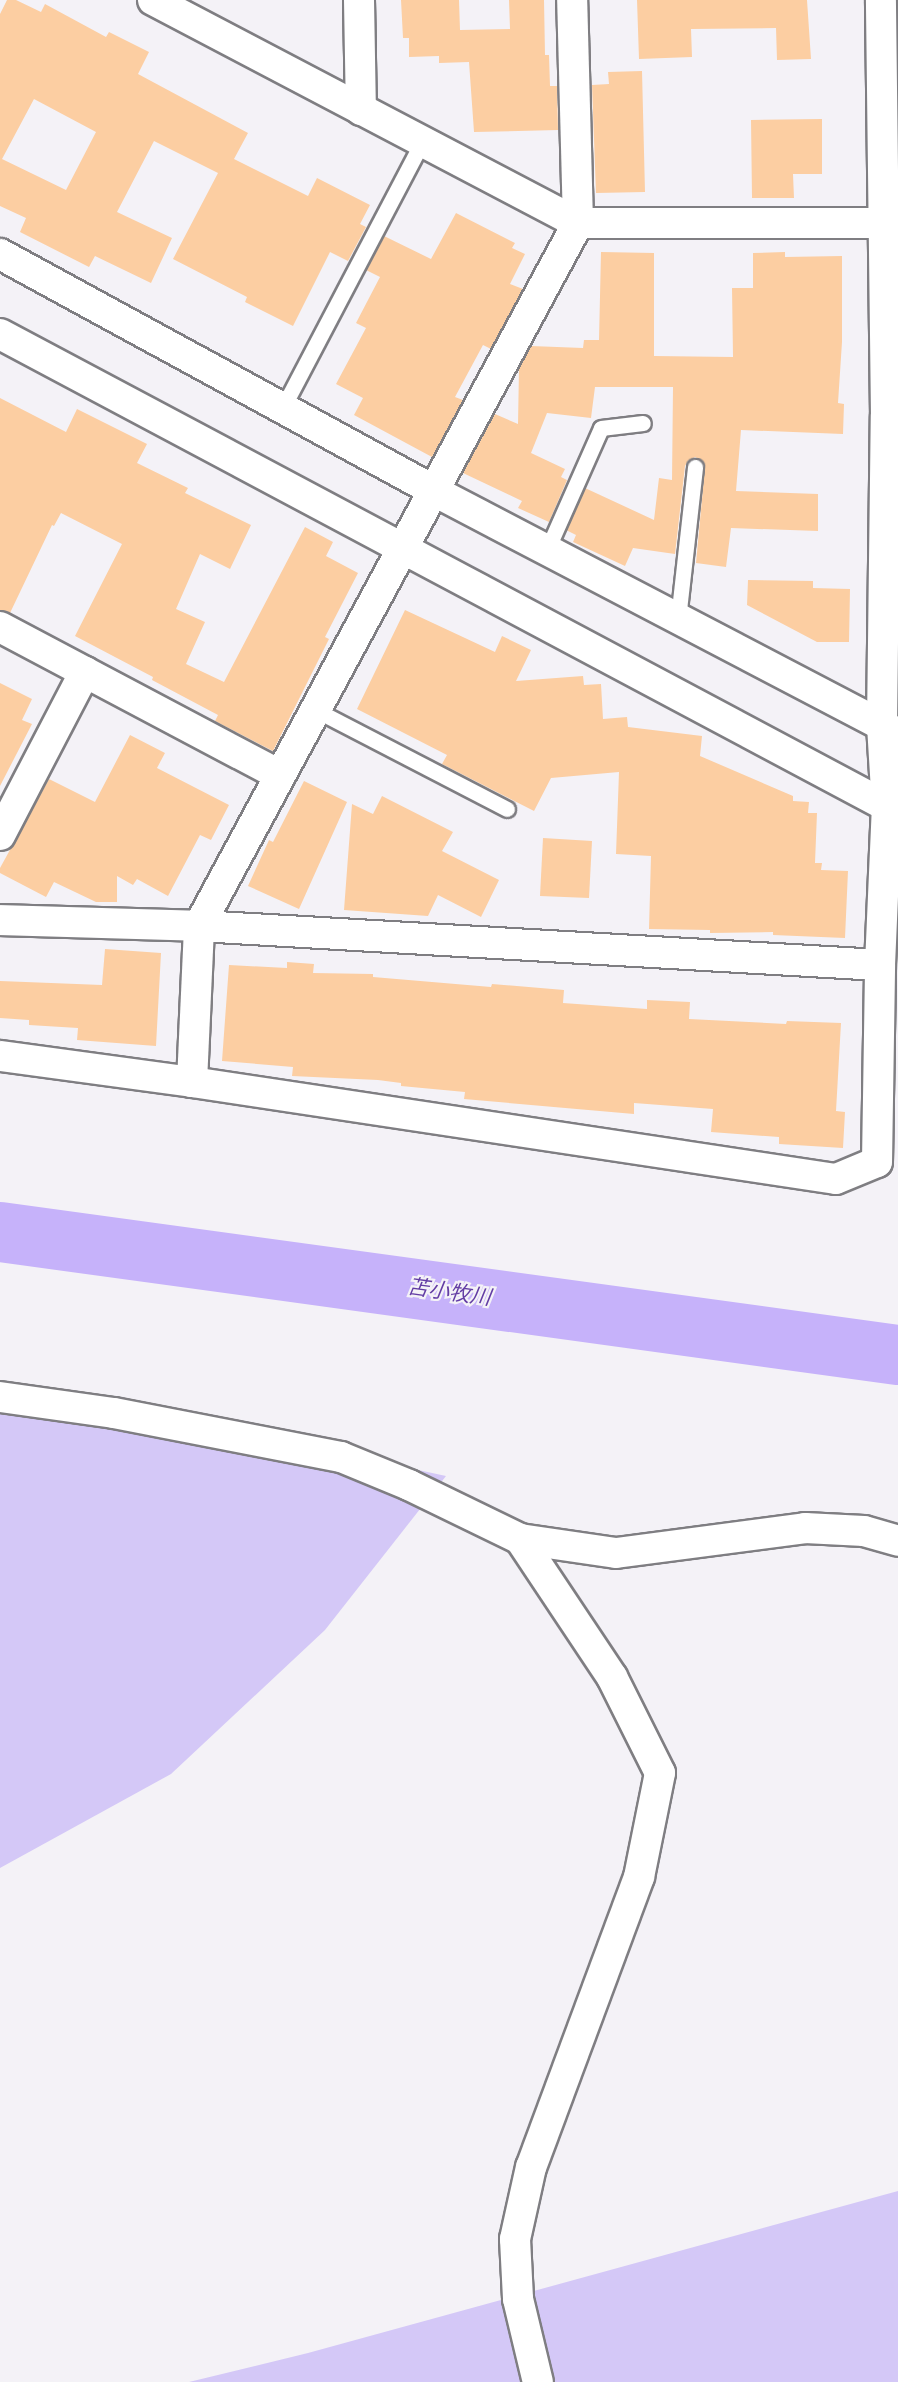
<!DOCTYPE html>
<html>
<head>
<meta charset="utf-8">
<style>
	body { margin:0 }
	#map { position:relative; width:898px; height:2382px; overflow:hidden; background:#f4f2f7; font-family:Overpass,"Noto Sans JP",sans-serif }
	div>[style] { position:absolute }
	.green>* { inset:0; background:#d4c8f7 }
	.river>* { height:60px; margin:-30px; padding:0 30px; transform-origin:30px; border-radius:30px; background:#c6b2fa }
	.building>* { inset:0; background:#fccea2 }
	.roads { filter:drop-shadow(2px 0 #7f7e82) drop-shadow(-2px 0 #7f7e82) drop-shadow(0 2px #7f7e82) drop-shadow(0 -2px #7f7e82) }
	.service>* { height:15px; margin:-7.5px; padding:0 7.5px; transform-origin:7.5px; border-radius:7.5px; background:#fff }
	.minor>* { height:30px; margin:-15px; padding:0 15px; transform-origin:15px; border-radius:15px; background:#fff }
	span { translate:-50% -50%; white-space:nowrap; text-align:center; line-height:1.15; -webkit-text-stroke:4.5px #f4f2f7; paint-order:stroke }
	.water-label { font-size:21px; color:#633da4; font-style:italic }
</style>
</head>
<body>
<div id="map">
	<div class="green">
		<i style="clip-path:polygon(0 1400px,229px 1429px,446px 1476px,325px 1630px,171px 1774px,0 1868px)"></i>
		<i style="clip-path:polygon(898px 2191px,898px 2382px,189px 2382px,308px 2353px)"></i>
	</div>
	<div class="river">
		<i style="left:0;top:1232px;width:906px;rotate:7.8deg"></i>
	</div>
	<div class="building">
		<i style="clip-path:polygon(evenodd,7px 0,16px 0,41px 12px,45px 4px,106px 37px,109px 32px,149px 52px,138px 74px,248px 133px,234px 159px,308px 196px,317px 178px,370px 205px,360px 224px,366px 227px,348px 261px,330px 252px,293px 326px,245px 302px,247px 297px,173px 259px,218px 173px,154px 141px,117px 212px,172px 238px,151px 283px,95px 256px,89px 267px,20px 232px,26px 218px,0 206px,0 14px,7px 0,34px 99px,96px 132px,66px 190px,2px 159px,34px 99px)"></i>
		<i style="clip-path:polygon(401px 0,459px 0,460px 30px,510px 29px,509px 0,544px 0,545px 55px,549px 55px,550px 86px,557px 86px,558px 130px,474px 132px,469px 62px,439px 63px,439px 56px,409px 57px,409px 38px,403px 38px)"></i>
		<i style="clip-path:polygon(637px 0,807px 0,811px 59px,777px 60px,776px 28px,691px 29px,692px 57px,639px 59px)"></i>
		<i style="clip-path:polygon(642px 71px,645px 192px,596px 193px,592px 85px,609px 84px,608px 72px)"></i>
		<i style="clip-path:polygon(822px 119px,822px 174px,793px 174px,794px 198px,752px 198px,751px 120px)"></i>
		<i style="clip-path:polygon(456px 213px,515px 243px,512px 248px,525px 254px,510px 284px,523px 289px,491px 349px,483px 345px,455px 397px,463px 400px,432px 457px,354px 415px,363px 398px,336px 384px,366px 328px,356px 323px,380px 277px,366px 270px,384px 236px,431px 259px)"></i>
		<i style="clip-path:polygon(601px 252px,654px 253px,654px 356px,733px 357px,732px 288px,753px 288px,753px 253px,785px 252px,785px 257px,842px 256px,842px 342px,838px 403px,844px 404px,843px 434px,741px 430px,736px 491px,818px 494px,818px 531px,731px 528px,726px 567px,696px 563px,705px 467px,701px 460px,695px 457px,688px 461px,685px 466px,675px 554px,633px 548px,625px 566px,573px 542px,576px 535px,566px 530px,585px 488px,654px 520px,659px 478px,672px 480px,673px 387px,595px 387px,591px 418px,547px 413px,531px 453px,565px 469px,561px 477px,567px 480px,549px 522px,518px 508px,522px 501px,463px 473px,495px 414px,518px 424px,519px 368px,531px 346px,583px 348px,584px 340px,599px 340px)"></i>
		<i style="clip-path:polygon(0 398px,66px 432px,77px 409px,147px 444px,137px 463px,188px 488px,185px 493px,251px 525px,230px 569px,200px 554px,176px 609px,205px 622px,186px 664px,224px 682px,305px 527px,333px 542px,326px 556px,358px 573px,325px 637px,329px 639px,273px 751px,215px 721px,218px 715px,152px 680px,153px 677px,75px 636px,122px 544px,61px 513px,54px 526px,52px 525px,10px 613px,0 610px)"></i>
		<i style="clip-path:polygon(748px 580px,813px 581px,813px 588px,850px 589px,849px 642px,817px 642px,747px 605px)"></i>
		<i style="clip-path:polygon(405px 610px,495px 652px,502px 636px,531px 650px,516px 681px,583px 676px,584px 685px,601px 684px,603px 719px,627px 717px,628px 727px,702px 736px,700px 756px,793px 796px,793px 801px,809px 802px,808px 813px,817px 813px,815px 863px,822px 863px,821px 870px,848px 871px,845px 938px,773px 935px,773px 932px,710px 933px,710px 930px,649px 929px,651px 856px,616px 854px,619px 772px,551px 778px,534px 811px,442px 764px,447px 755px,357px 709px)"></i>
		<i style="clip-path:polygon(0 683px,32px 699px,22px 720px,32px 724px,0 786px)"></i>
		<i style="clip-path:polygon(130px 735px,165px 753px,157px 768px,229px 805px,211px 840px,200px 835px,168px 896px,137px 879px,133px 885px,117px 876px,117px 902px,96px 902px,54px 882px,46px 897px,0 873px,0 868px,49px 779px,95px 802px)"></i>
		<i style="clip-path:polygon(304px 781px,347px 802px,299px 909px,248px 886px,269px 840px,273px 842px)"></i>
		<i style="clip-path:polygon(382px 796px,453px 832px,442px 851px,499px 880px,481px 917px,438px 895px,428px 916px,344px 910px,352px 804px,373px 814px)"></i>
		<i style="clip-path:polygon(543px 838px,592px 841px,589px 898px,540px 896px)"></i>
		<i style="clip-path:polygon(105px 949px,161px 953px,156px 1046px,77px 1040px,78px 1028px,29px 1025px,29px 1020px,0 1018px,0 981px,102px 985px)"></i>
		<i style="clip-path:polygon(287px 962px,314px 964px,313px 973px,373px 974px,373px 977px,491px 987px,492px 984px,564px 990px,563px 1003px,647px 1009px,647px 1000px,690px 1002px,689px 1019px,786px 1024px,787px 1021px,841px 1023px,836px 1111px,845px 1112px,843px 1148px,779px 1144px,779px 1137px,711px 1132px,713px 1109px,634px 1103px,634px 1114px,464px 1099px,465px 1092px,401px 1086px,401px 1083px,378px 1080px,292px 1076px,293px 1067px,222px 1061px,229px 965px,287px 968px)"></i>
	</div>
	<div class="roads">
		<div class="service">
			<i style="left:282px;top:409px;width:301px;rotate:-62.3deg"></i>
			<i style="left:547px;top:550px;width:133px;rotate:-66.1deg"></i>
			<i style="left:601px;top:428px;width:42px;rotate:-6.8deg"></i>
			<i style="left:678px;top:619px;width:153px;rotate:-83.6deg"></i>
			<i style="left:316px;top:710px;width:215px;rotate:27.4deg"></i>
		</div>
		<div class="minor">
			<i style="left:153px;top:0;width:480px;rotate:27.7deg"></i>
			<i style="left:578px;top:223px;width:320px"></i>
			<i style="left:359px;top:0;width:110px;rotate:89deg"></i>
			<i style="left:0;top:254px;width:494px;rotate:28.6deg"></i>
			<i style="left:434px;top:491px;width:522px;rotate:27.6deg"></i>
			<i style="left:0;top:334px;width:1017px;rotate:28.03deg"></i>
			<i style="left:0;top:627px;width:317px;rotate:27.9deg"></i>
			<i style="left:0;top:835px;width:184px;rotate:-62.5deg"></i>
			<i style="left:0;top:920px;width:199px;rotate:1.7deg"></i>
			<i style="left:199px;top:926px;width:682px;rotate:3.28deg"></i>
			<i style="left:0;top:1056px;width:194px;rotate:7.7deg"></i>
			<i style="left:192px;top:1082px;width:651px;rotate:8.57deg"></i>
			<i style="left:836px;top:1179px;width:44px;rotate:-22.5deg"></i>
			<i style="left:877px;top:1162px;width:197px;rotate:-89.1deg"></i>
			<i style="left:880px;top:965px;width:158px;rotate:-87.5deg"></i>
			<i style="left:887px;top:807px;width:82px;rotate:-93.5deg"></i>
			<i style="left:882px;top:725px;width:309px;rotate:-89.3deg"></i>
			<i style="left:886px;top:416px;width:416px;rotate:-90.7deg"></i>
			<i style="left:192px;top:1082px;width:156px;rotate:-87.4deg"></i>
			<i style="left:199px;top:926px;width:799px;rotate:-61.67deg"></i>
			<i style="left:578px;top:223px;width:223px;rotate:-91.5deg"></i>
			<i style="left:0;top:1397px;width:115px;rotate:8deg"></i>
			<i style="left:114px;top:1413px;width:231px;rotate:11deg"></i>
			<i style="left:341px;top:1457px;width:74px;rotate:22.4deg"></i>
			<i style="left:409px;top:1485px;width:123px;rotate:25.9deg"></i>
			<i style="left:520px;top:1539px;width:97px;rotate:8.3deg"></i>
			<i style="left:616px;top:1553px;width:191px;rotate:-7.5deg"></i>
			<i style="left:805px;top:1528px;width:59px;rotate:2.9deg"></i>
			<i style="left:864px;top:1531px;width:35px;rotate:16deg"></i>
			<i style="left:520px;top:1539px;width:166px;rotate:56.3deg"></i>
			<i style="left:612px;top:1677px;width:107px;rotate:63.4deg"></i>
			<i style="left:660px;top:1773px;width:106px;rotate:101.4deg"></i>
			<i style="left:639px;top:1877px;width:309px;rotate:110.4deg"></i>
			<i style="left:531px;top:2167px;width:74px;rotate:102.5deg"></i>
			<i style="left:515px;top:2239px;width:60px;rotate:87.1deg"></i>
			<i style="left:518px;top:2299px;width:85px;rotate:76.5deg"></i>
		</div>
	</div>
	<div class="water-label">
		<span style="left:449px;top:1294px;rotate:8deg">苫小牧川</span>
	</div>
</div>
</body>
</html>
